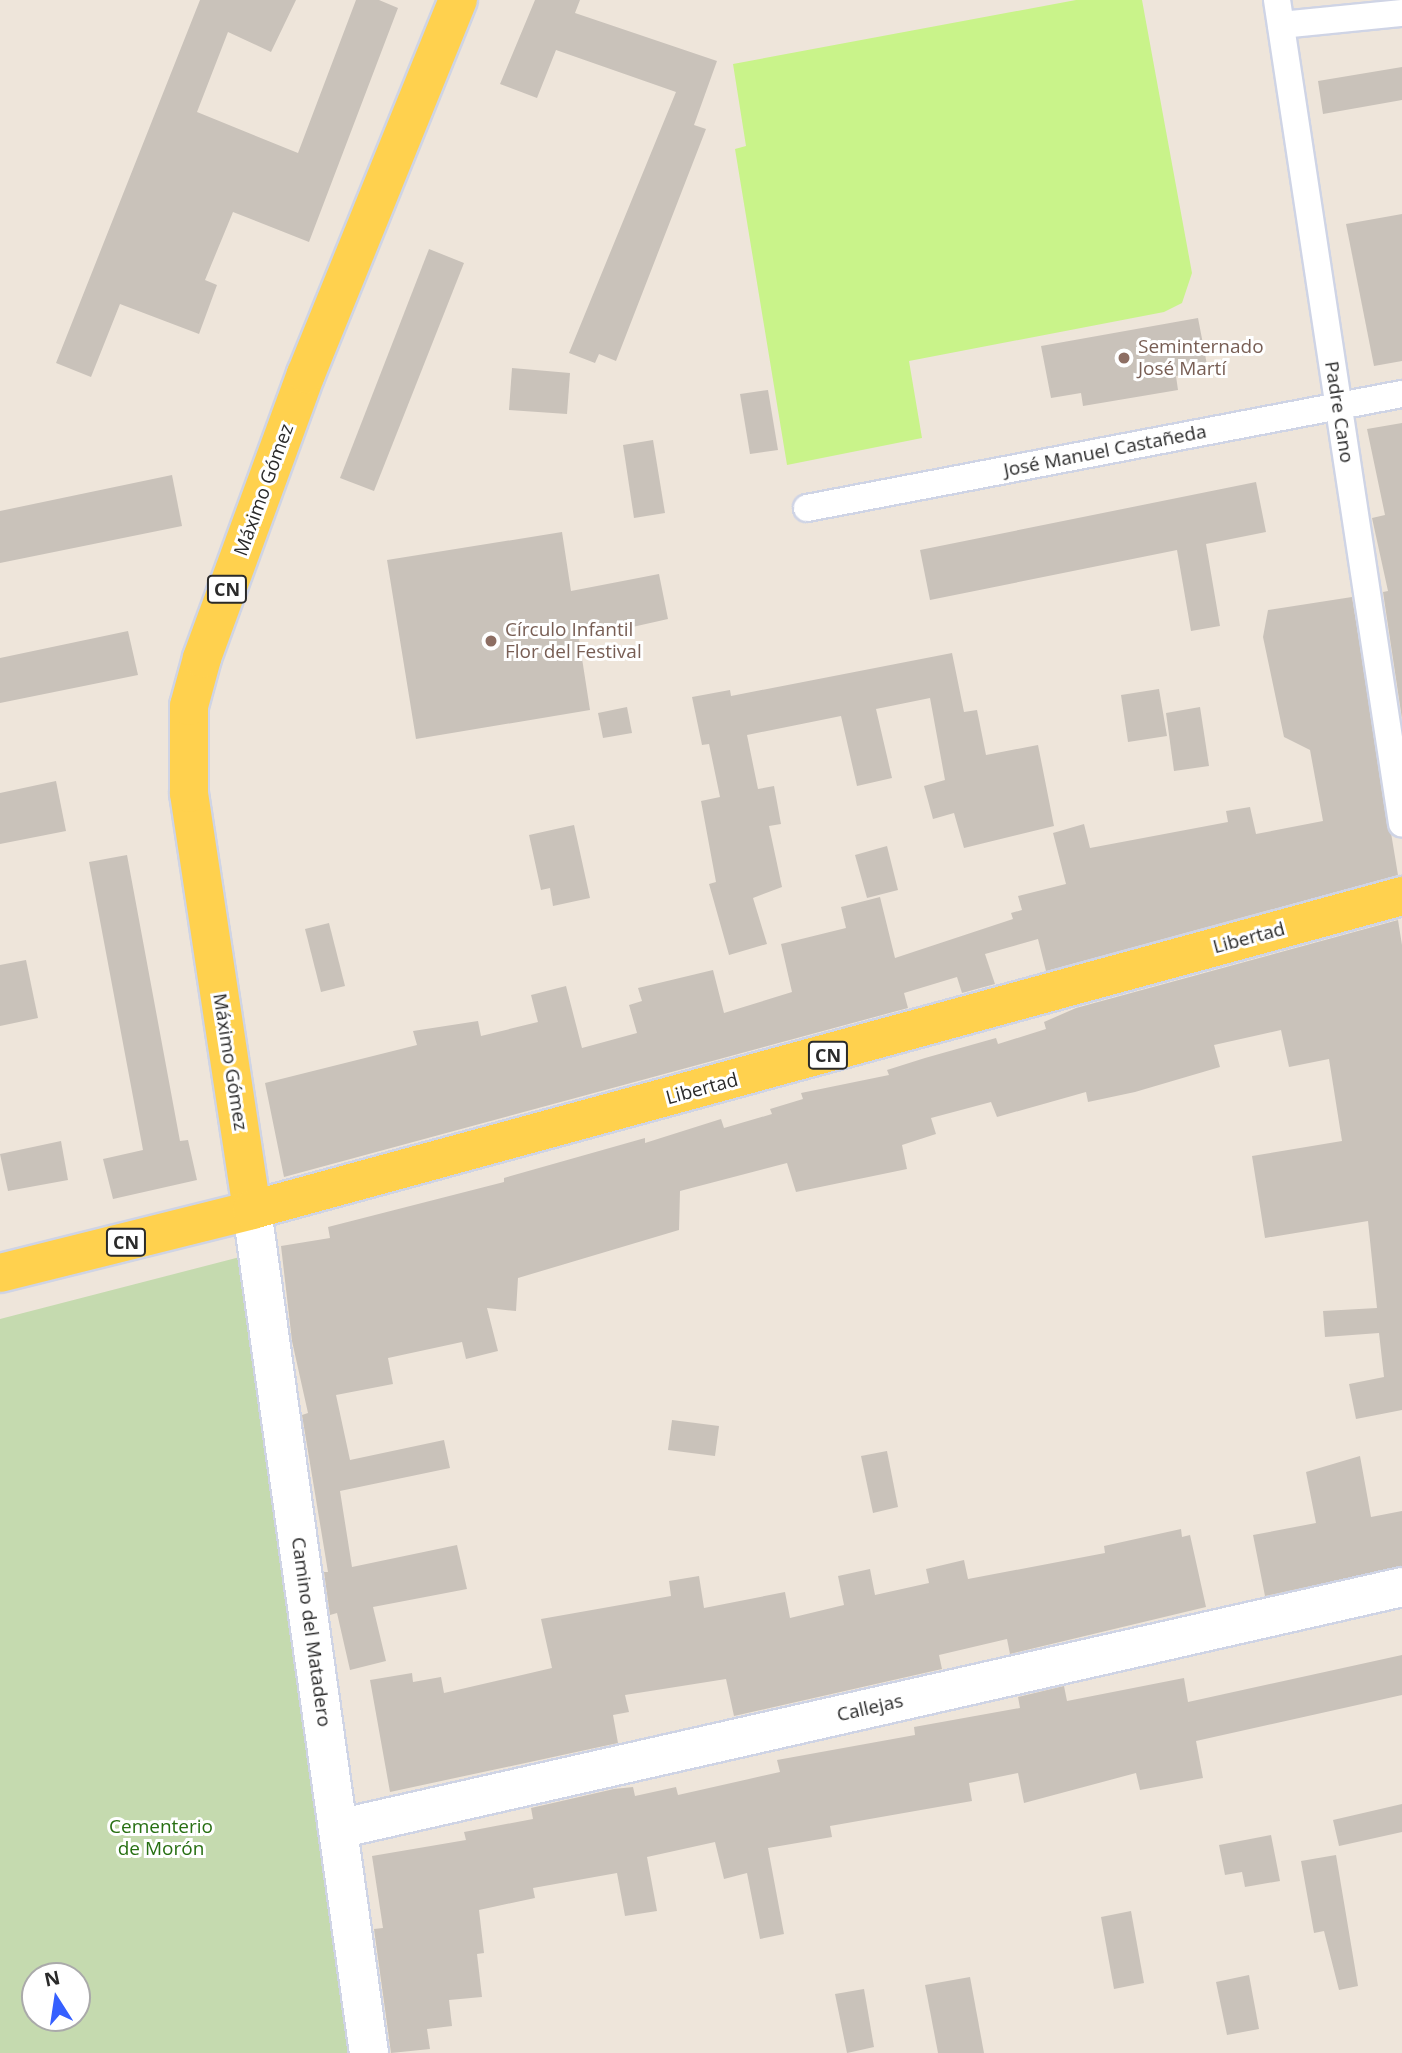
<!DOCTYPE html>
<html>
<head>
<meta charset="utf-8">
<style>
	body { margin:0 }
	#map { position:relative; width:1402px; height:2053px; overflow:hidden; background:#eee5da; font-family:"Open Sans",sans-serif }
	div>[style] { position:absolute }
	.cemetery>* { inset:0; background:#c5daaf }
	.pitch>* { inset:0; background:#c9f38a }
	.building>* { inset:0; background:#c9c2ba }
	.roads { filter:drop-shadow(2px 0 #cfd4e5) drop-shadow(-2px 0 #cfd4e5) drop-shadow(0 2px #cfd4e5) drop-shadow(0 -2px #cfd4e5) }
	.street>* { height:26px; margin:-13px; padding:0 13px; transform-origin:13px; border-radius:13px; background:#fff }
	.secondary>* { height:38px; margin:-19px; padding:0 19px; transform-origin:19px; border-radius:19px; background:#fff }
	.primary>* { height:38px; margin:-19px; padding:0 19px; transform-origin:19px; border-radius:19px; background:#ffd14e }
	.dots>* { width:19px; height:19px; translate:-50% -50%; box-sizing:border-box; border:4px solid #fff; border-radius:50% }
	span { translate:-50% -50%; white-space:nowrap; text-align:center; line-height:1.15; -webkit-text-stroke:6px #fff; paint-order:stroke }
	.shield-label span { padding:2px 5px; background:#fff; border:2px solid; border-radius:5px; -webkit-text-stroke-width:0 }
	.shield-label { font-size:18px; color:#2a2a2a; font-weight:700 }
	.education-label { font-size:19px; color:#785e54 }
	.left { translate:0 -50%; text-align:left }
	.street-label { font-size:19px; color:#2a2a2a }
	.park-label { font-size:19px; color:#276f12 }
	.north { position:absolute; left:21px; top:1962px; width:70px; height:70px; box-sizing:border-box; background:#fff; border:2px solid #aaa; border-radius:50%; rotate:348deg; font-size:19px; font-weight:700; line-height:28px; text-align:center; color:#2a2a2a }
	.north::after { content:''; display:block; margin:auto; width:24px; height:32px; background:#3660ff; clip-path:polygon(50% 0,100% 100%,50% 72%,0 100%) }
</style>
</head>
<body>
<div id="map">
	<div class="cemetery">
		<i style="clip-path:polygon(evenodd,240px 1257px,355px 2053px,0 2053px,0 1319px,240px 1257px,35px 1976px,77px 1976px,77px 2018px,35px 2018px,35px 1976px)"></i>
	</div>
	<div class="pitch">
		<i style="clip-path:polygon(1076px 0,1142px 0,1192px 273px,1182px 303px,1164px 312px,909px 361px,922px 438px,787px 465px,735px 149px,746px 146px,733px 64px)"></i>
	</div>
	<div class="building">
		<i style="clip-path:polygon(200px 0,296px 0,271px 52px,228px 32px,197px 112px,298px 153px,356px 0,379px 0,398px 8px,309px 242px,233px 212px,205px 280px,217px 285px,199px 334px,120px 304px,91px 377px,56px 363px)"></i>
		<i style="clip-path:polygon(535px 0,580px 0,575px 13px,717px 61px,694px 125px,706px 129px,616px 361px,599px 354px,595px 363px,569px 353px,676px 92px,556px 50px,537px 98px,500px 84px)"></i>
		<i style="clip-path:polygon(1402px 67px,1402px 100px,1323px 114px,1318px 81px)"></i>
		<i style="clip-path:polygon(1402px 214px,1402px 361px,1374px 366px,1346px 224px)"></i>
		<i style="clip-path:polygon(429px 249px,464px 263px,374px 491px,340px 478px)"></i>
		<i style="clip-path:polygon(1198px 318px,1208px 370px,1176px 376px,1178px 390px,1083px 406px,1081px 393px,1051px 398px,1041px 346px)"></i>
		<i style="clip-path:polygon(512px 368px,570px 373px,567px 414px,509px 410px)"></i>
		<i style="clip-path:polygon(768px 390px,778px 450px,750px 454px,740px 394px)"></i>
		<i style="clip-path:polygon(1402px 423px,1402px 719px,1383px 592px,1388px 591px,1372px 518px,1385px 515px,1367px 429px)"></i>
		<i style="clip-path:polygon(653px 440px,665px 513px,634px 518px,623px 445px)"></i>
		<i style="clip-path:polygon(172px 475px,182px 526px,0 563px,0 511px)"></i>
		<i style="clip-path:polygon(1256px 482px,1266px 532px,1206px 544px,1220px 626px,1191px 631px,1177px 550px,930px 600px,920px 550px)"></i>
		<i style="clip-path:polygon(562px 532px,571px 591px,659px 574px,668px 619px,579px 639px,590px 710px,416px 739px,387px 560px)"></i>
		<i style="clip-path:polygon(1352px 597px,1398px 875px,1046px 971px,1038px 939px,985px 954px,995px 984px,962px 993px,957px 977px,904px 993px,908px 1008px,284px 1177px,265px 1083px,417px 1045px,413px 1031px,478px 1021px,481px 1036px,538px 1022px,531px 995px,566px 986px,582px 1048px,637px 1033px,629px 1005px,642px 1001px,638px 988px,713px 970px,724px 1013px,792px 992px,781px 944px,846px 928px,841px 907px,880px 897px,895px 958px,1013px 919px,1011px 913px,1022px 910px,1018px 896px,1066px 884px,1053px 833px,1084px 824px,1090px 848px,1228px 822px,1226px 811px,1250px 807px,1256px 834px,1323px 821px,1310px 750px,1284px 737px,1263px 637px,1268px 610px)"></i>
		<i style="clip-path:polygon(128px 631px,138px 675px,0 703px,0 658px)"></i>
		<i style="clip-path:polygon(952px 653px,964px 712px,977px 710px,986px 755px,1038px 745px,1054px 826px,964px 848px,954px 813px,933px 819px,924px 786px,945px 780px,930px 698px,876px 709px,892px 778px,857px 786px,841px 716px,747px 735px,758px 789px,774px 786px,781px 824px,769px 826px,782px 887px,753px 898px,767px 944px,729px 955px,709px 884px,716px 882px,701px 801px,720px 797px,709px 744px,702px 745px,692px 697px,730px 690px,731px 696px)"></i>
		<i style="clip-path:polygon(1159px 689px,1167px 736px,1128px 742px,1121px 695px)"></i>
		<i style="clip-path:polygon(627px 707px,632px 733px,603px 738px,598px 713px)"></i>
		<i style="clip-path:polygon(1200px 707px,1209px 766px,1174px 771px,1166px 713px)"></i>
		<i style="clip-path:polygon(56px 781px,66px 831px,0 844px,0 793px)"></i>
		<i style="clip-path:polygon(574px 825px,590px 898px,553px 906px,550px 888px,541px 890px,529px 835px)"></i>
		<i style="clip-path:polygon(887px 846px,898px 890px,867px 898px,855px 855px)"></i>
		<i style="clip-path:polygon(127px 855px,180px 1141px,188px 1140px,197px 1180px,113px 1199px,103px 1159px,143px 1150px,89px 862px)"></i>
		<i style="clip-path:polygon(1398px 920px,1402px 945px,1402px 1410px,1356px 1419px,1349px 1384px,1384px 1377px,1379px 1333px,1325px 1337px,1323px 1311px,1377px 1308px,1368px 1221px,1265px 1238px,1252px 1156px,1342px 1141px,1329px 1059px,1289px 1067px,1281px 1030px,1214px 1045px,1220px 1067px,1135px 1092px,1088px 1102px,1086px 1092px,997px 1117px,991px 1102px,931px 1118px,936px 1134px,902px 1145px,907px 1169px,796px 1192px,787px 1163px,680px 1191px,679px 1230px,518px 1278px,516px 1311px,487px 1308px,498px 1351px,466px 1359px,462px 1342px,388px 1358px,393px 1384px,336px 1395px,350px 1460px,444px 1440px,450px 1468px,340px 1491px,352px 1567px,457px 1545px,467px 1589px,373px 1607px,386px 1661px,350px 1670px,337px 1613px,330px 1615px,324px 1572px,328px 1572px,302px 1415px,308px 1413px,292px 1341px,281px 1246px,330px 1238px,328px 1227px,504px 1182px,504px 1178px,645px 1138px,645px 1143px,721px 1119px,724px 1128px,772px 1114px,770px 1109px,803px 1099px,801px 1093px,889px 1075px,887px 1070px,925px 1058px,996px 1038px,998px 1044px,1046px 1029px,1044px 1022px,1076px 1008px)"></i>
		<i style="clip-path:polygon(329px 923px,345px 986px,321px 992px,305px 929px)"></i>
		<i style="clip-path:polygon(26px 960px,38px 1018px,0 1026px,0 965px)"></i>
		<i style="clip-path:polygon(61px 1141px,68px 1180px,8px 1191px,0 1154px)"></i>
		<i style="clip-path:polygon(672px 1420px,719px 1426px,715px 1456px,668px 1450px)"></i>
		<i style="clip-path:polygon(887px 1451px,898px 1507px,873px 1513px,861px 1456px)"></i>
		<i style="clip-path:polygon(1360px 1456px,1371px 1517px,1402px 1511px,1402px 1566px,1265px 1596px,1253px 1535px,1316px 1523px,1306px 1472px)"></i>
		<i style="clip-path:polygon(1181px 1529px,1182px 1537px,1190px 1535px,1206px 1607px,1010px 1654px,1007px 1639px,939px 1655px,942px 1669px,734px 1716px,726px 1679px,625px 1695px,629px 1712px,613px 1715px,618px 1743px,390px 1792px,370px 1680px,412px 1673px,413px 1682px,441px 1677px,444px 1693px,552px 1668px,541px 1619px,671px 1596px,669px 1581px,699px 1576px,704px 1608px,785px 1592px,790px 1618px,844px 1605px,838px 1576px,870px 1569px,875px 1595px,929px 1583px,926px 1569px,964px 1560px,968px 1579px,1105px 1553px,1104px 1546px)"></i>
		<i style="clip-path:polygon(1402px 1655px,1402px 1695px,1196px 1741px,1203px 1778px,1140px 1790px,1136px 1773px,1024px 1803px,1018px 1773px,969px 1783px,972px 1801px,830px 1826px,832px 1837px,768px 1848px,784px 1934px,760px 1939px,747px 1873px,724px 1879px,715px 1842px,647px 1857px,657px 1911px,625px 1916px,617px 1873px,533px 1888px,535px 1898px,479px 1910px,484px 1953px,477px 1954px,482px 1997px,449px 2000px,452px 2026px,427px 2029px,430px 2049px,391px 2053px,374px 1929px,383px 1928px,372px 1856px,466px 1840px,464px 1832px,533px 1819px,531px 1808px,614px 1789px,633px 1787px,635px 1796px,676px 1787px,678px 1795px,780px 1772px,777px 1760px,915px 1735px,914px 1727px,1020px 1708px,1018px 1697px,1064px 1686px,1067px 1701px,1184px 1678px,1188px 1702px)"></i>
		<i style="clip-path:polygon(1402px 1804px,1402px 1832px,1339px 1846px,1333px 1820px)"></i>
		<i style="clip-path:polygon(1271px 1835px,1280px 1881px,1245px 1887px,1242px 1872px,1225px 1875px,1219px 1845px)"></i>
		<i style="clip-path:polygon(1336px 1855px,1358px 1986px,1339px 1990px,1324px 1931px,1314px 1933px,1301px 1861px)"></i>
		<i style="clip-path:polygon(1131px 1911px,1144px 1983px,1114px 1989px,1101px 1917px)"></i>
		<i style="clip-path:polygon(1249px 1975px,1259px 2029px,1227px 2035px,1216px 1982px)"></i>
		<i style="clip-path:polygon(970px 1977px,984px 2053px,938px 2053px,925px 1985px)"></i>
		<i style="clip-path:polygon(864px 1989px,874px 2047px,847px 2053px,835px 1994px)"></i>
	</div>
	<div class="roads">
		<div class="street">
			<i style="left:1277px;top:0;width:833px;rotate:81.37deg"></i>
			<i style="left:1281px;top:25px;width:122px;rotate:-5.7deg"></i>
			<i style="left:807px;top:508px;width:606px;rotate:-10.85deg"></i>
		</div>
		<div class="secondary">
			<i style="left:252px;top:1210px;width:851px;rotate:82.1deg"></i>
			<i style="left:338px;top:1829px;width:1091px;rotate:-12.81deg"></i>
		</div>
		<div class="primary">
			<i style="left:252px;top:1210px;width:422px;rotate:-98.6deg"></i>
			<i style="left:189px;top:793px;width:87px;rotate:-90deg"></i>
			<i style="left:189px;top:706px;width:50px;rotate:-74.8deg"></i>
			<i style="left:202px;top:658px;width:302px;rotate:-69.9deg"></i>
			<i style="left:306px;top:374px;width:404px;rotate:-67.9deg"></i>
			<i style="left:0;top:1273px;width:260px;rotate:-14deg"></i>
			<i style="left:252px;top:1210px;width:1192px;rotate:-15.27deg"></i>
		</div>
	</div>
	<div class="dots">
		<i style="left:1124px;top:358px;background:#8d6e63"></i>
		<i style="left:491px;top:641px;background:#8d6e63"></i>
	</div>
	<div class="shield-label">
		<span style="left:227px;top:589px">CN</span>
		<span style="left:828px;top:1055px">CN</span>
		<span style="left:126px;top:1242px">CN</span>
	</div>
	<div class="education-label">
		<span class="left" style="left:1138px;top:358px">Seminternado<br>José Martí</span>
		<span class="left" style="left:505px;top:641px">Círculo Infantil<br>Flor del Festival</span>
	</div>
	<div class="street-label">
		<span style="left:1339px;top:412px;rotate:81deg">Padre Cano</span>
		<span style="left:1105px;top:451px;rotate:-11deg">José Manuel Castañeda</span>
		<span style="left:264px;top:490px;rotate:-70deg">Máximo Gómez</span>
		<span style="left:1249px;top:938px;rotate:-15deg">Libertad</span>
		<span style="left:230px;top:1062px;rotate:81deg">Máximo Gómez</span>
		<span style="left:702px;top:1089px;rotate:-15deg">Libertad</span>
		<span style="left:311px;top:1632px;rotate:82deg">Camino del Matadero</span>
		<span style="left:870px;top:1708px;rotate:-13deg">Callejas</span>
	</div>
	<div class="park-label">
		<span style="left:161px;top:1838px">Cementerio<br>de Morón</span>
	</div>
	<div class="north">N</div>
</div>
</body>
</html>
